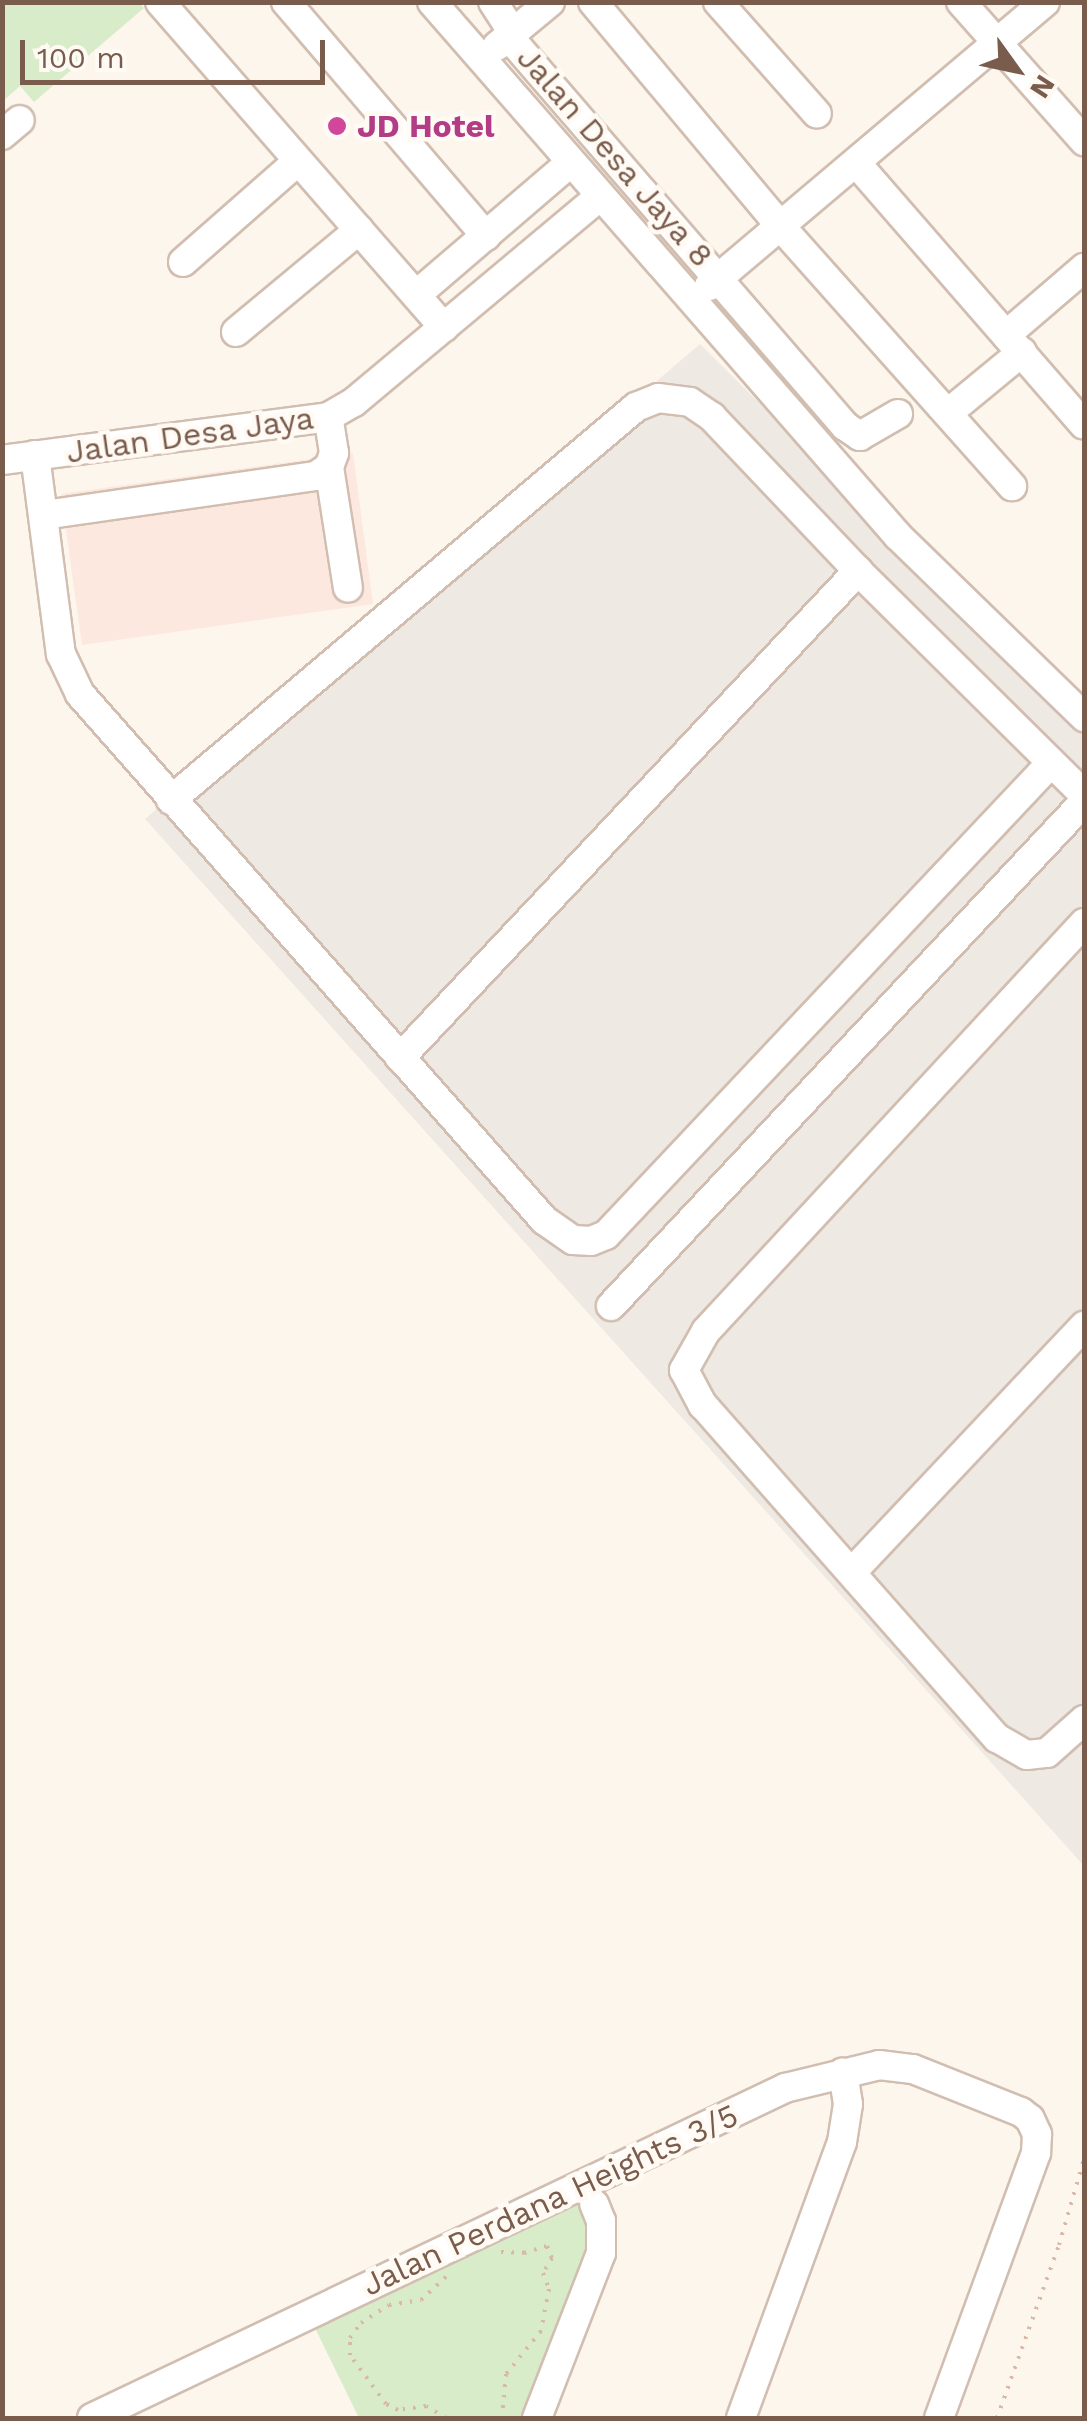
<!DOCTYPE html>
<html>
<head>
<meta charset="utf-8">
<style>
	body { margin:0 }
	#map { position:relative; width:1087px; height:2421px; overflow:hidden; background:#fdf6ec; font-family:"Work Sans",sans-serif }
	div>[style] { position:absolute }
	.commercial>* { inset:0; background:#fde8e0 }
	.industrial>* { inset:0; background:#efe9e4 }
	.green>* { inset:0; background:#d8ecc9 }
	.path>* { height:4px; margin-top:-2px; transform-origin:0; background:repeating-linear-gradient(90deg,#d9b8a5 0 2.5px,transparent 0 10.5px) }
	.roads { filter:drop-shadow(2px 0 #d1beb0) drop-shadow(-2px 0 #d1beb0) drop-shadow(0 2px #d1beb0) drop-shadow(0 -2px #d1beb0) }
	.minor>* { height:28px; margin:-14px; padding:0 14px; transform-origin:14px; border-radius:14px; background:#fff }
	.dots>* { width:28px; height:28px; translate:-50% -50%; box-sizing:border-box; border:5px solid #fffaf3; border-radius:50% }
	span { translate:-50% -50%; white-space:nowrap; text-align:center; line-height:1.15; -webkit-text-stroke:9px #fffaf3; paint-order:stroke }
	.hotel-label { font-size:32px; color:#b23c85; font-weight:700 }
	.left { translate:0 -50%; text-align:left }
	.street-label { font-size:32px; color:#7a5c4d }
	.frame { position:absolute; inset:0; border:5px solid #7a5c4d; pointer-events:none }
	.north { position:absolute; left:967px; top:20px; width:100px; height:100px; -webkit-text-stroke:8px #fffaf3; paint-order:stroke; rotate:123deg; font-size:28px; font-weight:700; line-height:40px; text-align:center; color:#7a5c4d }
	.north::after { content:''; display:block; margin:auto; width:35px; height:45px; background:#7a5c4d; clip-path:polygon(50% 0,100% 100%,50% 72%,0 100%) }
	.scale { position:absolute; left:20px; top:40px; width:305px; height:45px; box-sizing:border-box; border:5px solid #7a5c4d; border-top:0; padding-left:12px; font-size:30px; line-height:35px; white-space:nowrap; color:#7a5c4d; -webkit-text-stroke:8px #fffaf3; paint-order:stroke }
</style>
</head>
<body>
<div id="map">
	<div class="commercial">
		<i style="clip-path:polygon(353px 453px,373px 604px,82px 645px,61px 494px)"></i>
	</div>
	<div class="industrial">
		<i style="clip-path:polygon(700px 344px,1084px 725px,1084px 1866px,145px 819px)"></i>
	</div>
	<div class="green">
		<i style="clip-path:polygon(139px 3px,144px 8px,34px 102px,20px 86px,3px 101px,3px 3px)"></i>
		<i style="clip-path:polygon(580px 2196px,590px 2217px,588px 2248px,522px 2418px,359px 2418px,314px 2326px)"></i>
	</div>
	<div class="path">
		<i style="left:501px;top:2252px;width:23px;rotate:2deg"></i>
		<i style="left:524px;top:2253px;width:24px;rotate:-17deg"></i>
		<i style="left:547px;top:2246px;width:13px;rotate:67deg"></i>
		<i style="left:552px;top:2258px;width:17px;rotate:121deg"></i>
		<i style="left:543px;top:2273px;width:17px;rotate:69deg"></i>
		<i style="left:549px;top:2289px;width:43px;rotate:100.8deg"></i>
		<i style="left:541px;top:2331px;width:55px;rotate:129.1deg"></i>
		<i style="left:506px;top:2374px;width:44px;rotate:95.2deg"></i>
		<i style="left:446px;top:2418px;width:23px;rotate:-149deg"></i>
		<i style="left:426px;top:2406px;width:28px;rotate:172deg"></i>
		<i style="left:398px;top:2410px;width:13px;rotate:-153deg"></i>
		<i style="left:386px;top:2404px;width:61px;rotate:-126.3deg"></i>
		<i style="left:350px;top:2355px;width:17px;rotate:-90deg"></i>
		<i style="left:350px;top:2338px;width:19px;rotate:-54deg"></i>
		<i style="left:361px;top:2323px;width:33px;rotate:-33deg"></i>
		<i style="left:389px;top:2305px;width:32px;rotate:-9deg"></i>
		<i style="left:421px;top:2300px;width:35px;rotate:-43deg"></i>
		<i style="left:997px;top:2418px;width:184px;rotate:-70.3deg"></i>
		<i style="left:1059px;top:2245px;width:90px;rotate:-73.8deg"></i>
	</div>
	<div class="roads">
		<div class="minor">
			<i style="left:160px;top:2px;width:432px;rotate:48.9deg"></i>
			<i style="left:286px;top:2px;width:308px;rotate:49.5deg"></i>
			<i style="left:432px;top:2px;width:709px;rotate:48.89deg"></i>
			<i style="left:898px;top:536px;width:260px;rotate:44.2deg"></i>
			<i style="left:493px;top:2px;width:37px;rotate:57deg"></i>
			<i style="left:593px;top:2px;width:295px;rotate:50.1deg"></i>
			<i style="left:782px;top:228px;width:346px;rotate:48.3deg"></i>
			<i style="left:718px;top:2px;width:149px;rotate:48.5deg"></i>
			<i style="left:961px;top:2px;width:186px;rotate:48.5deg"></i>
			<i style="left:509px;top:37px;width:514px;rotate:49.18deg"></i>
			<i style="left:845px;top:426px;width:18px;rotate:34deg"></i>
			<i style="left:860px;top:436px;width:44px;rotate:-30.1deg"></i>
			<i style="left:497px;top:46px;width:69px;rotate:-39.7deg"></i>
			<i style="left:2px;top:135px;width:23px;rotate:-40deg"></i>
			<i style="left:858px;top:165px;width:344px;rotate:49deg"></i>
			<i style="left:183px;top:262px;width:153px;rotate:-41.3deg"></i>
			<i style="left:709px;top:286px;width:440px;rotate:-40.2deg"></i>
			<i style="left:416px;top:295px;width:203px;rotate:-40.6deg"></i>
			<i style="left:236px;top:332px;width:160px;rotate:-39.7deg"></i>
			<i style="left:1006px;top:335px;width:103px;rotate:-40.7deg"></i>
			<i style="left:948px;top:413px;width:96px;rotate:-39.5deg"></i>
			<i style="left:35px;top:455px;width:201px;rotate:82.6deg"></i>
			<i style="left:61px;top:654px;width:44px;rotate:64.6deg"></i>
			<i style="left:80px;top:694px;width:701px;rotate:48.58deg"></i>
			<i style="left:544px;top:1220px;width:35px;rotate:35deg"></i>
			<i style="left:573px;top:1240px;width:18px;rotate:3deg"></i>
			<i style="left:591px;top:1241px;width:16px;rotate:-22deg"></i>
			<i style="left:606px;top:1235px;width:649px;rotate:-46.69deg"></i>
			<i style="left:2px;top:460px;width:329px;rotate:-7.5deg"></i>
			<i style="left:328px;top:417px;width:30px;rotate:-30deg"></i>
			<i style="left:354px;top:402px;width:321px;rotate:-39.9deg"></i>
			<i style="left:329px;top:467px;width:122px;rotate:81.1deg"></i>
			<i style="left:44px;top:515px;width:275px;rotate:-8.2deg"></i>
			<i style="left:316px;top:476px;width:16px;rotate:-35deg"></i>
			<i style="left:329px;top:467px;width:15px;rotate:-70deg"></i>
			<i style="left:334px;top:453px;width:36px;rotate:-99deg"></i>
			<i style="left:171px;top:800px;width:609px;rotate:-40.2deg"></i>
			<i style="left:636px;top:407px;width:24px;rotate:-22deg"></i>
			<i style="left:658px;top:398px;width:32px;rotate:7deg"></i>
			<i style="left:690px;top:402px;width:27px;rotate:34deg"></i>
			<i style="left:712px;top:417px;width:212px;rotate:46.5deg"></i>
			<i style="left:858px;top:571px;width:318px;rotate:44.7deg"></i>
			<i style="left:1084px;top:923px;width:556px;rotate:132.81deg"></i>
			<i style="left:706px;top:1331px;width:45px;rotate:119.4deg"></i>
			<i style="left:684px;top:1370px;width:40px;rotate:62deg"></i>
			<i style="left:703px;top:1405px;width:444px;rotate:48.6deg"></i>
			<i style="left:997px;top:1738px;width:34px;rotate:30deg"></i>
			<i style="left:1027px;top:1755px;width:20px;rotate:-6deg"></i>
			<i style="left:1047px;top:1753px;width:50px;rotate:-41.7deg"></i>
			<i style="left:400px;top:1058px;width:669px;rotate:-46.76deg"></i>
			<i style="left:611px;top:1306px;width:691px;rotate:-46.82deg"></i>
			<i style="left:853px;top:1571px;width:337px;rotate:-46.7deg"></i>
			<i style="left:92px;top:2418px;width:768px;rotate:-25.46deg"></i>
			<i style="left:785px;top:2088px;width:97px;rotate:-13.7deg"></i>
			<i style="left:879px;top:2065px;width:34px;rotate:7deg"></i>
			<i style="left:913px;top:2069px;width:116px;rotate:21.7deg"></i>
			<i style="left:1021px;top:2112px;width:11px;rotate:38deg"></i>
			<i style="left:1030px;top:2119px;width:17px;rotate:65deg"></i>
			<i style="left:1037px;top:2134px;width:19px;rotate:93deg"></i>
			<i style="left:1036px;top:2153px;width:282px;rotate:110.1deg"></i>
			<i style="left:537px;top:2418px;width:177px;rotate:-68.8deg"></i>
			<i style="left:601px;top:2253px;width:32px;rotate:-90deg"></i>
			<i style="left:601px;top:2221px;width:18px;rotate:-112deg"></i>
			<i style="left:741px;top:2418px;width:294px;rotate:-69.9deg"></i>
			<i style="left:842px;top:2142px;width:38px;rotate:-81deg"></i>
			<i style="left:848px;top:2104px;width:32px;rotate:-99deg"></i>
		</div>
	</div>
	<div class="dots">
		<i style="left:337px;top:126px;background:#d1479c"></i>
	</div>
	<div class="hotel-label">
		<span class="left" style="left:357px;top:126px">JD Hotel</span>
	</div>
	<div class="street-label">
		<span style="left:615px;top:157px;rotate:49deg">Jalan Desa Jaya 8</span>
		<span style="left:190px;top:435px;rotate:-8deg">Jalan Desa Jaya</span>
		<span style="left:550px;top:2200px;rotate:-25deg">Jalan Perdana Heights 3/5</span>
	</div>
	<div class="frame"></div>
	<div class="north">N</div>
	<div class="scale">100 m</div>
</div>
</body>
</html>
